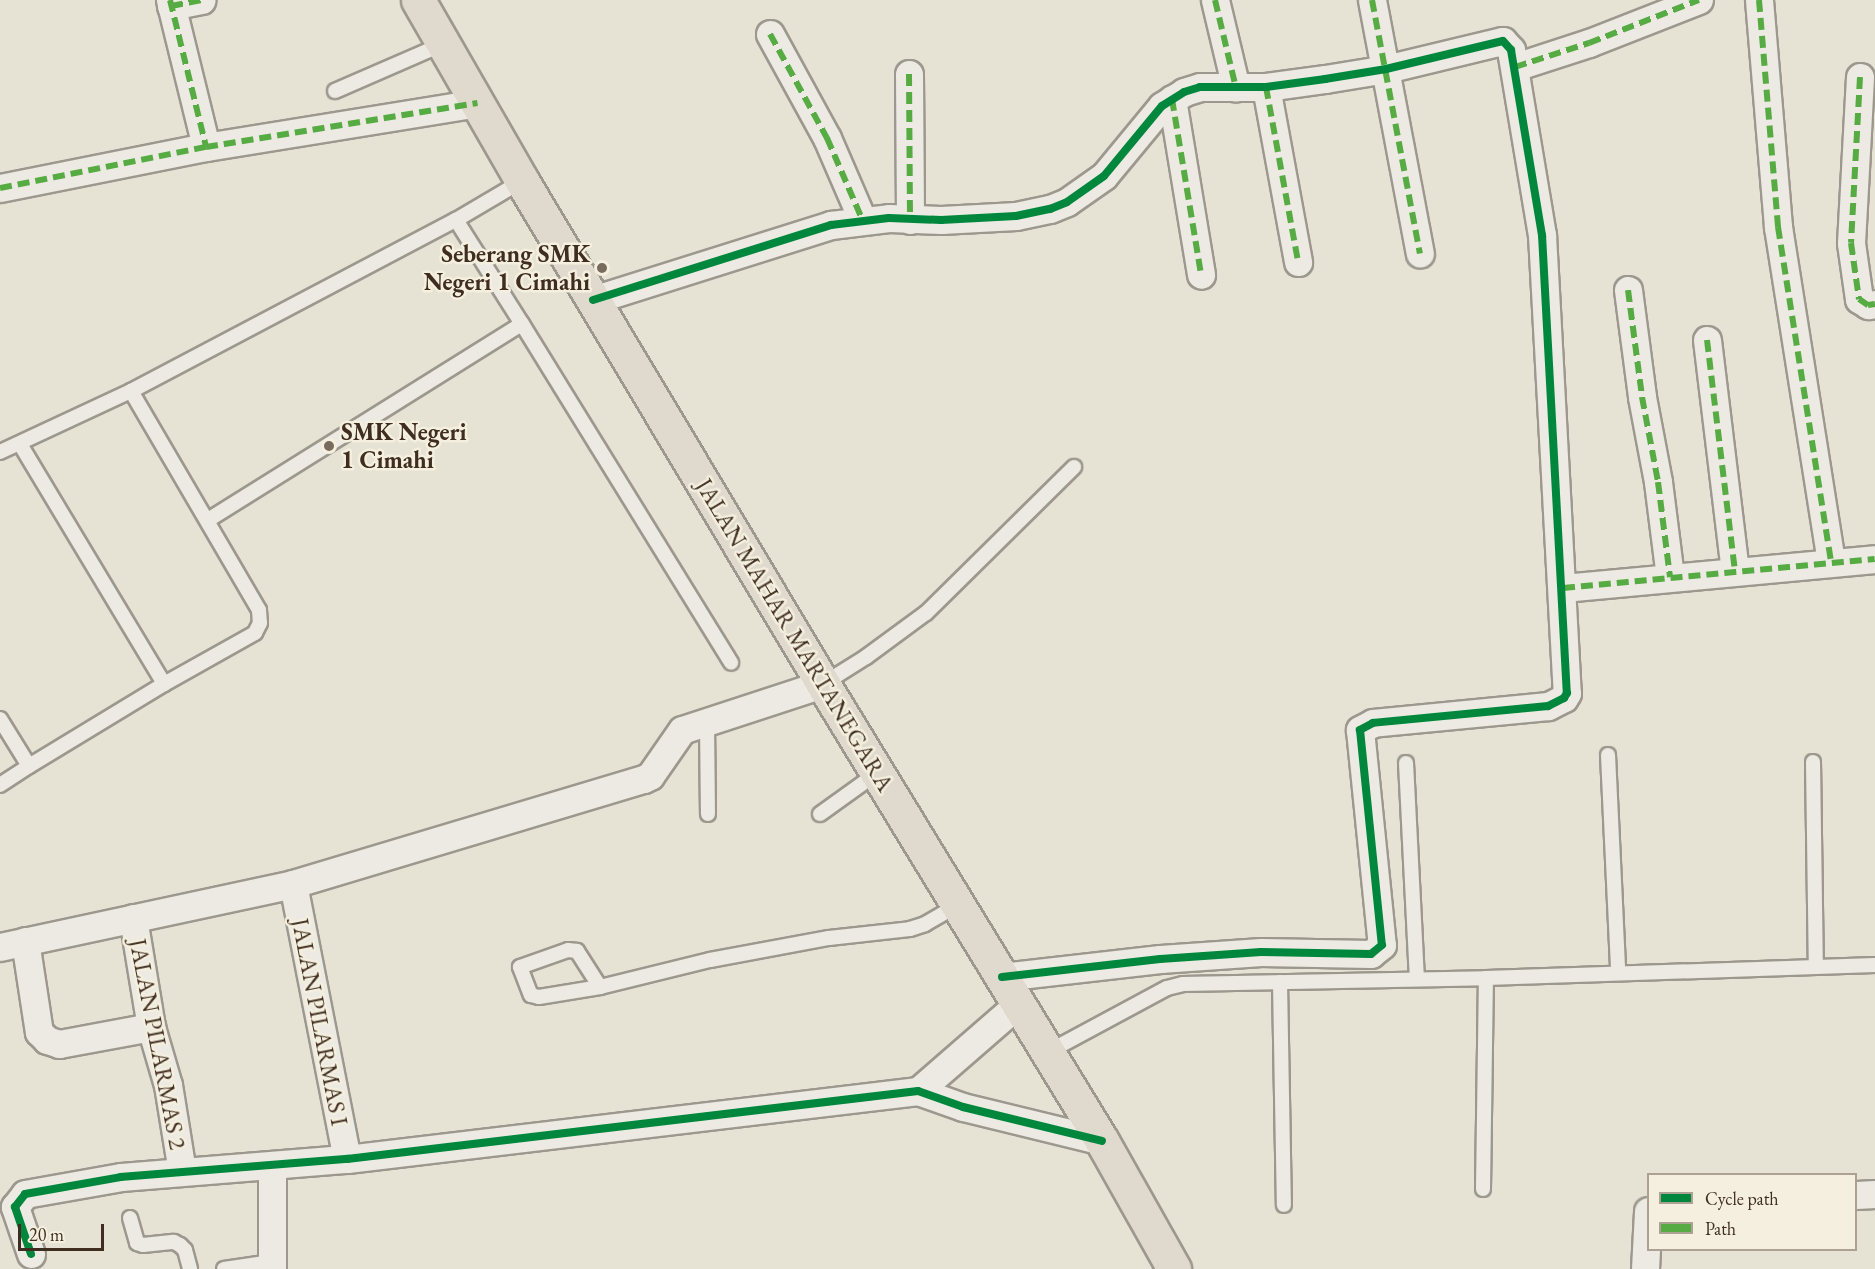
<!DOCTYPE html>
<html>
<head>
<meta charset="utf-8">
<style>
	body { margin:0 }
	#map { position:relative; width:1875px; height:1269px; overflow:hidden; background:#e6e2d4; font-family:"EB Garamond",serif }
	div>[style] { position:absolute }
	.roads { filter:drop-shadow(2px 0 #9d988e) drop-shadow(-2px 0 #9d988e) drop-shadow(0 2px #9d988e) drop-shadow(0 -2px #9d988e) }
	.lane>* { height:14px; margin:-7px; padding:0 7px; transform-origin:7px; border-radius:7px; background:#eceae2 }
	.street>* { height:27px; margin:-13.5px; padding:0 13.5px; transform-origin:13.5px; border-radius:13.5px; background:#eceae2 }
	.primary>* { height:33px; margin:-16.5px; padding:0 16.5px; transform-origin:16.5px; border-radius:16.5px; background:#dfdacd }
	.quiet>* { height:6px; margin-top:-3px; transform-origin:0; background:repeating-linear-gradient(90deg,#56ab43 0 12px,transparent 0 18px) }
	.cycleway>* { height:8px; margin:-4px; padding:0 4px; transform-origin:4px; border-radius:4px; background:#00873e }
	.dots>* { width:16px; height:16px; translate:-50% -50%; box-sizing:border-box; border:3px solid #f4efde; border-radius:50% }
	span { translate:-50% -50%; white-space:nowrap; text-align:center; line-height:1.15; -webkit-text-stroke:5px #f4efde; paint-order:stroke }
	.poi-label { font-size:24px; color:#3f2d20; font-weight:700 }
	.right { translate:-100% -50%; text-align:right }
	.left { translate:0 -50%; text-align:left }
	.street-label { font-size:24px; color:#3f2d20 }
	.legend { position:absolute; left:1647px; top:1173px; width:210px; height:78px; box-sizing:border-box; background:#f4efde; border:2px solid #aca192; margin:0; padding:8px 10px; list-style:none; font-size:18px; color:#3f2d20 }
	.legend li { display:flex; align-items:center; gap:12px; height:30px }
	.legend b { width:30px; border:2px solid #aca192 }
	.scale { position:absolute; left:18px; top:1224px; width:86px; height:27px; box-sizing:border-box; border:3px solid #3f2d20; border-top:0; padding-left:8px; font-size:18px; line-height:21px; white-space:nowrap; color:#3f2d20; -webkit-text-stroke:4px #f4efde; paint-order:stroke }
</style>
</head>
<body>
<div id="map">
	<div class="roads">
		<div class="lane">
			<i style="left:335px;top:91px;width:118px;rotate:-23.5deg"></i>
			<i style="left:456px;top:220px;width:123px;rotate:57.6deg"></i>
			<i style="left:131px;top:391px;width:254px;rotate:59.7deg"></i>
			<i style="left:259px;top:610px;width:13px;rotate:86deg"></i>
			<i style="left:260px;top:623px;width:11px;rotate:117deg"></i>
			<i style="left:255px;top:633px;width:104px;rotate:150.7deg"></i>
			<i style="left:20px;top:444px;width:280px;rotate:59deg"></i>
			<i style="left:164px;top:684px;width:158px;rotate:148.7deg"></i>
			<i style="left:0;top:452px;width:145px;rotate:-25deg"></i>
			<i style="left:131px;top:391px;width:367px;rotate:-27.8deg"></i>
			<i style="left:456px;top:220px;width:77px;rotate:-30.6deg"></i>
			<i style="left:208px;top:520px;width:370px;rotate:-32deg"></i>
			<i style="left:522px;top:324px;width:398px;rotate:58.3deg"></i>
			<i style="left:823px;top:684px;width:51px;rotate:-32.1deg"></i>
			<i style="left:866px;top:657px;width:74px;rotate:-36.3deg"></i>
			<i style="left:926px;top:613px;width:208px;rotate:-44.6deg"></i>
			<i style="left:0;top:719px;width:55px;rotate:58.3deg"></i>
			<i style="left:29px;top:766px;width:35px;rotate:147deg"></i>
			<i style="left:707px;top:722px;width:92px;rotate:89.4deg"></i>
			<i style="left:1608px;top:755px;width:216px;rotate:87.3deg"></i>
			<i style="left:1813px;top:762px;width:203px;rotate:89.2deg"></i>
			<i style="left:1406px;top:763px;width:216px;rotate:87.1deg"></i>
			<i style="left:820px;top:814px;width:70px;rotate:-35.7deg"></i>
			<i style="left:1280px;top:982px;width:223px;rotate:89deg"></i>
			<i style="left:600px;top:987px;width:43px;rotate:-122.6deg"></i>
			<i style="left:577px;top:951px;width:9px;rotate:-174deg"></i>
			<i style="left:568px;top:950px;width:51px;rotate:160.5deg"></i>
			<i style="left:520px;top:967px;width:30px;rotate:69deg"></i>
			<i style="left:531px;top:995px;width:8px;rotate:14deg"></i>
			<i style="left:539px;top:997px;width:62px;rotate:-9.3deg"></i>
			<i style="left:600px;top:987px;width:113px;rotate:-13.8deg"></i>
			<i style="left:710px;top:960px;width:121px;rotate:-10.5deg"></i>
			<i style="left:829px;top:938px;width:81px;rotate:-6.3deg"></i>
			<i style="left:910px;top:929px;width:16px;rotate:-18deg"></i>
			<i style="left:925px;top:924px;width:38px;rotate:-30deg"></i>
			<i style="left:1048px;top:1052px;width:135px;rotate:-28.3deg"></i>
			<i style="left:1167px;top:988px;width:16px;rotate:-14deg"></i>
			<i style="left:1183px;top:984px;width:303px;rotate:-1.1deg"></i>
			<i style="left:1486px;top:978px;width:389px;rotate:-1.9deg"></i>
			<i style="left:1483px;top:1189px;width:211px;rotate:-89.2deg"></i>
			<i style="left:130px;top:1218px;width:26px;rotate:74deg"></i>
			<i style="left:137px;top:1243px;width:6px;rotate:18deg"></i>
			<i style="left:143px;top:1245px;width:31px;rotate:-6deg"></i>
			<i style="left:174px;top:1242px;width:7px;rotate:27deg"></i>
			<i style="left:180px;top:1245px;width:7px;rotate:45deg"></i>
			<i style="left:185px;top:1250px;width:20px;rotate:75deg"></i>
			<i style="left:224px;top:1269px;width:48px;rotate:-8.5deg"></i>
		</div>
		<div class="street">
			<i style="left:170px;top:0;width:151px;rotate:76.2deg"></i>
			<i style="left:1215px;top:0;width:90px;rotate:76.6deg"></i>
			<i style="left:1372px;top:0;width:258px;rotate:79.3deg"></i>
			<i style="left:1759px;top:0;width:228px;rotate:85.2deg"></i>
			<i style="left:1778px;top:227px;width:338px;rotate:81deg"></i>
			<i style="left:171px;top:6px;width:31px;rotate:-11deg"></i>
			<i style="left:770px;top:34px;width:119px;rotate:61.3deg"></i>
			<i style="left:827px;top:138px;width:88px;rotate:66.6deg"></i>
			<i style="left:1515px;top:67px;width:78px;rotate:-18deg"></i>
			<i style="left:1589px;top:43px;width:118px;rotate:-21.4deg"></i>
			<i style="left:909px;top:74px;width:146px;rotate:89.6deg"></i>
			<i style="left:1860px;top:77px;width:166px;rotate:93.1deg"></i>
			<i style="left:1851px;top:243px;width:57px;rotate:81.9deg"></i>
			<i style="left:1859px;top:299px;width:11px;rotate:34deg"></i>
			<i style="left:1868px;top:305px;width:7px;rotate:-8deg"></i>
			<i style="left:1266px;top:87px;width:178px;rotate:79.6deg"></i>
			<i style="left:1172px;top:99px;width:178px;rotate:80.6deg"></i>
			<i style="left:0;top:188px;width:210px;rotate:-11.3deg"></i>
			<i style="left:206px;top:147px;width:275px;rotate:-9.2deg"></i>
			<i style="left:1628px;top:290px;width:108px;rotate:82.5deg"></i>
			<i style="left:1642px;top:397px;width:86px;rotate:79.3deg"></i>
			<i style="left:1658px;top:482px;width:96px;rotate:82.8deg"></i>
			<i style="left:593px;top:300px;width:250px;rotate:-17.5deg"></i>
			<i style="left:831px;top:225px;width:58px;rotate:-6.9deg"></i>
			<i style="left:889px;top:218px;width:52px;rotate:2.2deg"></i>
			<i style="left:941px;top:220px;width:75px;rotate:-3.1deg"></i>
			<i style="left:1016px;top:216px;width:35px;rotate:-12deg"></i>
			<i style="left:1050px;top:209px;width:18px;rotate:-22deg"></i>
			<i style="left:1067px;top:202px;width:45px;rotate:-35.1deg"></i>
			<i style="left:1104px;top:176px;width:91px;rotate:-50.4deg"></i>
			<i style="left:1162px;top:106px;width:26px;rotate:-32deg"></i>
			<i style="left:1184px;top:92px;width:17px;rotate:-17deg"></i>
			<i style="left:1200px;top:87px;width:66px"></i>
			<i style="left:1266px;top:87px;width:60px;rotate:-7.7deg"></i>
			<i style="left:1325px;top:79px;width:62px;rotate:-9.3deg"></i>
			<i style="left:1386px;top:69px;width:120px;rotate:-13.5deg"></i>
			<i style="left:1503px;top:41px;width:12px;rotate:48deg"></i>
			<i style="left:1511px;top:50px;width:188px;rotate:80.5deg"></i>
			<i style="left:1542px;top:235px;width:459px;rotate:86.9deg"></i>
			<i style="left:1567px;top:693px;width:6px;rotate:121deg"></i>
			<i style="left:1564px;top:698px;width:18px;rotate:153deg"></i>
			<i style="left:1548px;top:706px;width:176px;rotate:174.5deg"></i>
			<i style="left:1373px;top:723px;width:15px;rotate:152deg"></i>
			<i style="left:1360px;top:730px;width:216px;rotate:84.2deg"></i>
			<i style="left:1382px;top:945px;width:14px;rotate:141deg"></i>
			<i style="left:1371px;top:954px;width:110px;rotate:-179deg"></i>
			<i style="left:1261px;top:952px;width:101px;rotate:176deg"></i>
			<i style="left:1160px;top:959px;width:159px;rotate:173.5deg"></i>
			<i style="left:1707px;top:340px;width:233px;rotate:83.1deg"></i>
			<i style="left:1563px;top:588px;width:313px;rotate:-5.3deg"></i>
			<i style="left:293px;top:884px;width:280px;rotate:78.9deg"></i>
			<i style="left:133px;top:918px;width:110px;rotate:80.6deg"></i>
			<i style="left:151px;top:1027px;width:60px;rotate:73.7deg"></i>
			<i style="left:168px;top:1085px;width:87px;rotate:80.8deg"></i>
			<i style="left:25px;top:941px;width:92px;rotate:81.3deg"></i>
			<i style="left:39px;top:1032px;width:11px;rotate:45deg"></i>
			<i style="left:47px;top:1040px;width:13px;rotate:18deg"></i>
			<i style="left:59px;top:1044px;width:94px;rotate:-10.5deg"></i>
			<i style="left:0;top:947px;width:300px;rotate:-12.1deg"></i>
			<i style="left:293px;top:884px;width:366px;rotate:-16.7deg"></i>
			<i style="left:644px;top:779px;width:7px;rotate:-27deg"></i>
			<i style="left:650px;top:776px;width:56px;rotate:-55.2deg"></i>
			<i style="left:682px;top:730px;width:148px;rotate:-18.1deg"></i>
			<i style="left:918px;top:1091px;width:133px;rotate:-41deg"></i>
			<i style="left:272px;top:1166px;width:103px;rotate:90deg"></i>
			<i style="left:1856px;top:1195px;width:19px;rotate:-3deg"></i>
			<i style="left:31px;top:1254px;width:50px;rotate:-108.8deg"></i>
			<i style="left:15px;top:1207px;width:16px;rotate:-52deg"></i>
			<i style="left:25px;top:1194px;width:97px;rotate:-10deg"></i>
			<i style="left:121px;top:1177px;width:227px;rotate:-4.6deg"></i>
			<i style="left:347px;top:1159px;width:575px;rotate:-6.79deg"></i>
			<i style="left:918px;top:1091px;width:48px;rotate:19.6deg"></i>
			<i style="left:963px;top:1107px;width:143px;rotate:13.7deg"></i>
			<i style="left:1645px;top:1269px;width:58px;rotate:-87deg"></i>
		</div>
		<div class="primary">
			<i style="left:418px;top:0;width:209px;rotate:60.1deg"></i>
			<i style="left:522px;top:181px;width:586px;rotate:59.1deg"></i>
			<i style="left:823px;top:684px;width:535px;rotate:58.6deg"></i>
			<i style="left:1102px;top:1141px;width:147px;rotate:60.6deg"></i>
		</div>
	</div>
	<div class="quiet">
		<i style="left:170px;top:0;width:151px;rotate:76.2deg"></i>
		<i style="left:1215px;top:0;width:90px;rotate:76.6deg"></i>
		<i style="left:1372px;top:0;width:258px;rotate:79.3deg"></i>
		<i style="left:1759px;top:0;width:228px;rotate:85.2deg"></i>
		<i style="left:1778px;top:227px;width:338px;rotate:81deg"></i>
		<i style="left:171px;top:6px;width:31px;rotate:-11deg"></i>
		<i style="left:770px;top:34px;width:119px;rotate:61.3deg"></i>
		<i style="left:827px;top:138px;width:88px;rotate:66.6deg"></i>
		<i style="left:1515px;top:67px;width:78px;rotate:-18deg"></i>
		<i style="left:1589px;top:43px;width:118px;rotate:-21.4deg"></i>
		<i style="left:909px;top:74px;width:146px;rotate:89.6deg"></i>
		<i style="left:1860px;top:77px;width:166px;rotate:93.1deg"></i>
		<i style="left:1851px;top:243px;width:57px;rotate:81.9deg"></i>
		<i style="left:1859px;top:299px;width:11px;rotate:34deg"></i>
		<i style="left:1868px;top:305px;width:7px;rotate:-8deg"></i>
		<i style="left:1266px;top:87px;width:178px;rotate:79.6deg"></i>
		<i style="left:1172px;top:99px;width:178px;rotate:80.6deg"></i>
		<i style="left:0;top:188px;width:210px;rotate:-11.3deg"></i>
		<i style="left:206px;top:147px;width:275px;rotate:-9.2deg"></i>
		<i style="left:1628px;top:290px;width:108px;rotate:82.5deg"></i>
		<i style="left:1642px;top:397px;width:86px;rotate:79.3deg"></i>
		<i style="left:1658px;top:482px;width:96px;rotate:82.8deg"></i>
		<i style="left:1707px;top:340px;width:233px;rotate:83.1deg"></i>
		<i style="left:1563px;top:588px;width:313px;rotate:-5.3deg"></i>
	</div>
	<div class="cycleway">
		<i style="left:593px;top:300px;width:250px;rotate:-17.5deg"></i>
		<i style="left:831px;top:225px;width:58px;rotate:-6.9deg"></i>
		<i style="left:889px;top:218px;width:52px;rotate:2.2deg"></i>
		<i style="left:941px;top:220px;width:75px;rotate:-3.1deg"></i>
		<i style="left:1016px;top:216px;width:35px;rotate:-12deg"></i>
		<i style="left:1050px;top:209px;width:18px;rotate:-22deg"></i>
		<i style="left:1067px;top:202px;width:45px;rotate:-35.1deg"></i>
		<i style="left:1104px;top:176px;width:91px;rotate:-50.4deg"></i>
		<i style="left:1162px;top:106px;width:26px;rotate:-32deg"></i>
		<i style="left:1184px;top:92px;width:17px;rotate:-17deg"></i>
		<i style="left:1200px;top:87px;width:66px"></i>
		<i style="left:1266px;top:87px;width:60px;rotate:-7.7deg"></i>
		<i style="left:1325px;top:79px;width:62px;rotate:-9.3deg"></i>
		<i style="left:1386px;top:69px;width:120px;rotate:-13.5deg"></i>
		<i style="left:1503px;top:41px;width:12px;rotate:48deg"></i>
		<i style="left:1511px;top:50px;width:188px;rotate:80.5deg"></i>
		<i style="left:1542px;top:235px;width:459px;rotate:86.9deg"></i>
		<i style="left:1567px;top:693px;width:6px;rotate:121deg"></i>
		<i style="left:1564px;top:698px;width:18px;rotate:153deg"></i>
		<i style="left:1548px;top:706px;width:176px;rotate:174.5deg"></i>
		<i style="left:1373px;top:723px;width:15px;rotate:152deg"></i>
		<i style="left:1360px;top:730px;width:216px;rotate:84.2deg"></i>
		<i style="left:1382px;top:945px;width:14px;rotate:141deg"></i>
		<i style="left:1371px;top:954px;width:110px;rotate:-179deg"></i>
		<i style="left:1261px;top:952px;width:101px;rotate:176deg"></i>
		<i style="left:1160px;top:959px;width:159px;rotate:173.5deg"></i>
		<i style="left:31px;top:1254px;width:50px;rotate:-108.8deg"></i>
		<i style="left:15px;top:1207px;width:16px;rotate:-52deg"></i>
		<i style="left:25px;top:1194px;width:97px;rotate:-10deg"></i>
		<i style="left:121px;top:1177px;width:227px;rotate:-4.6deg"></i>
		<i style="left:347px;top:1159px;width:575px;rotate:-6.79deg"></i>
		<i style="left:918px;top:1091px;width:48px;rotate:19.6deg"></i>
		<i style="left:963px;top:1107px;width:143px;rotate:13.7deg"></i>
	</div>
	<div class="dots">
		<i style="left:602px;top:268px;background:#796c5f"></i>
		<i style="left:329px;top:446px;background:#796c5f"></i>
	</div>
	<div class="poi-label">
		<span class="right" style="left:590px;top:268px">Seberang SMK<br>Negeri 1 Cimahi</span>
		<span class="left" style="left:341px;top:446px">SMK Negeri<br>1 Cimahi</span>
	</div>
	<div class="street-label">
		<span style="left:795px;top:635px;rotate:59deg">JALAN MAHAR MARTANEGARA</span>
		<span style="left:320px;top:1022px;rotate:79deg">JALAN PILARMAS I</span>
		<span style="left:158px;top:1044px;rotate:79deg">JALAN PILARMAS 2</span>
	</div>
	<ul class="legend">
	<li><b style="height:8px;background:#00873e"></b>Cycle path</li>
	<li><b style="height:8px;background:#56ab43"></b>Path</li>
	</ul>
	<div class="scale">20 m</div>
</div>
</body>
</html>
